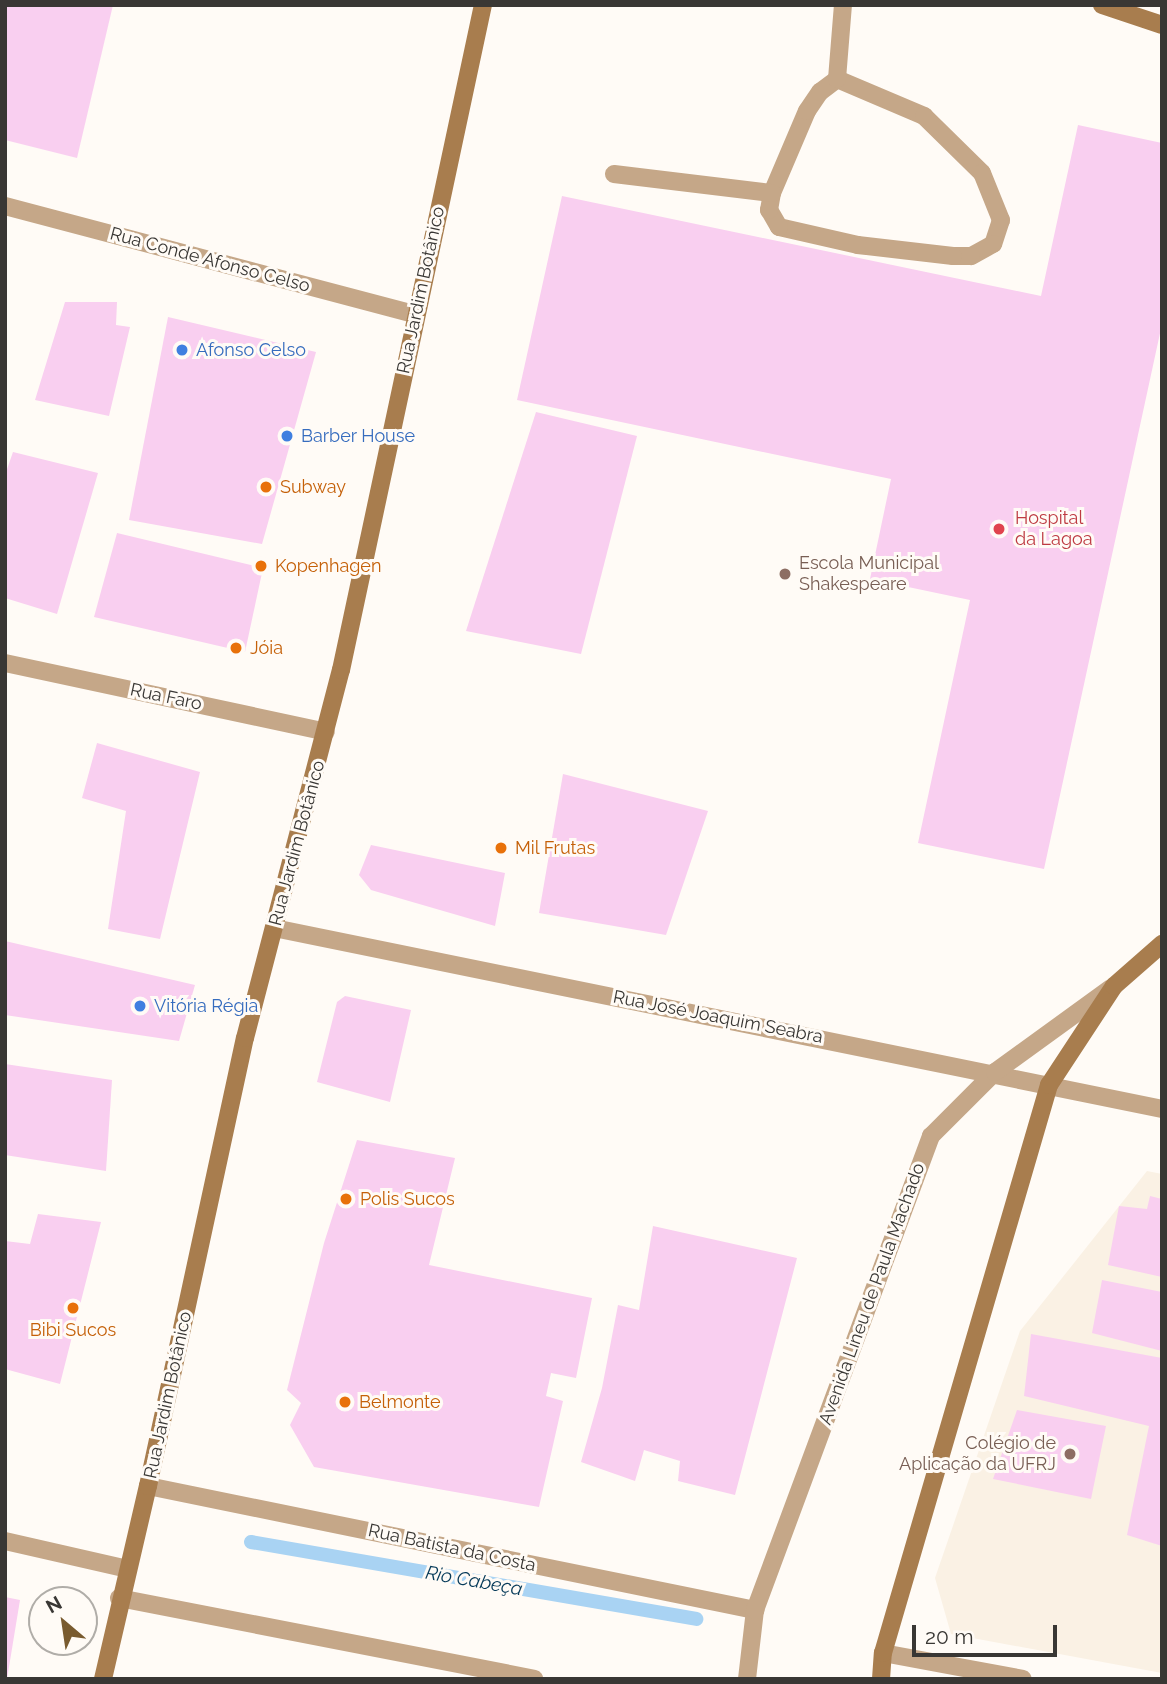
<!DOCTYPE html>
<html>
<head>
<meta charset="utf-8">
<style>
	body { margin:0 }
	#map { position:relative; width:1167px; height:1684px; overflow:hidden; background:#fffbf6; font-family:Raleway,sans-serif }
	div>[style] { position:absolute }
	.built>* { inset:0; background:#faf1e4 }
	.stream>* { height:14px; margin:-7px; padding:0 7px; transform-origin:7px; border-radius:7px; background:#a9d3f3 }
	.building>* { inset:0; background:#f9cff0 }
	.lane>* { height:18px; margin:-9px; padding:0 9px; transform-origin:9px; border-radius:9px; background:#c5a788 }
	.street>* { height:18px; margin:-9px; padding:0 9px; transform-origin:9px; border-radius:9px; background:#c5a788 }
	.secondary>* { height:18px; margin:-9px; padding:0 9px; transform-origin:9px; border-radius:9px; background:#a87d4e }
	.dots>* { width:19px; height:19px; translate:-50% -50%; box-sizing:border-box; border:4px solid #fffbf6; border-radius:50% }
	span { translate:-50% -50%; white-space:nowrap; text-align:center; line-height:1.15; -webkit-text-stroke:6px #fffbf6; paint-order:stroke }
	.street-label { font-size:18px; color:#393734 }
	.shop-label { font-size:18px; color:#366cbe }
	.left { translate:0 -50%; text-align:left }
	.food-label { font-size:18px; color:#c56008 }
	.health-label { font-size:18px; color:#be3a42 }
	.education-label { font-size:18px; color:#785e54 }
	.right { translate:-100% -50%; text-align:right }
	.water-label { font-size:19px; color:#063a59; font-style:italic }
	.frame { position:absolute; inset:0; border:7px solid #393734; pointer-events:none }
	.north { position:absolute; left:28px; top:1586px; width:70px; height:70px; box-sizing:border-box; background:#fffbf6; border:2px solid #b0ada8; border-radius:50%; rotate:331deg; font-size:19px; font-weight:700; line-height:28px; text-align:center; color:#393734 }
	.north::after { content:''; display:block; margin:auto; width:24px; height:32px; background:#795b2f; clip-path:polygon(50% 0,100% 100%,50% 72%,0 100%) }
	.scale { position:absolute; left:912px; top:1625px; width:145px; height:32px; box-sizing:border-box; border:4px solid #393734; border-top:0; padding-left:9px; font-size:21px; line-height:24px; white-space:nowrap; color:#393734; -webkit-text-stroke:5px #fffbf6; paint-order:stroke }
</style>
</head>
<body>
<div id="map">
	<div class="built">
		<i style="clip-path:polygon(1147px 1171px,1162px 1174px,1162px 1673px,951px 1634px,935px 1578px,1020px 1331px)"></i>
	</div>
	<div class="stream">
		<i style="left:251px;top:1542px;width:452px;rotate:9.8deg"></i>
	</div>
	<div class="building">
		<i style="clip-path:polygon(5px 5px,113px 5px,77px 158px,5px 140px)"></i>
		<i style="clip-path:polygon(1078px 125px,1162px 143px,1162px 324px,1044px 869px,918px 843px,970px 600px,870px 579px,891px 479px,517px 400px,562px 196px,1041px 296px)"></i>
		<i style="clip-path:polygon(65px 302px,117px 302px,116px 325px,130px 327px,109px 416px,35px 400px)"></i>
		<i style="clip-path:polygon(168px 317px,316px 352px,262px 544px,129px 520px)"></i>
		<i style="clip-path:polygon(536px 412px,637px 436px,581px 654px,466px 631px)"></i>
		<i style="clip-path:polygon(13px 452px,98px 473px,57px 614px,5px 598px,5px 475px)"></i>
		<i style="clip-path:polygon(117px 533px,263px 568px,245px 652px,94px 617px)"></i>
		<i style="clip-path:polygon(97px 743px,200px 772px,160px 939px,108px 929px,126px 811px,82px 798px)"></i>
		<i style="clip-path:polygon(563px 774px,708px 811px,666px 935px,539px 913px)"></i>
		<i style="clip-path:polygon(371px 845px,505px 873px,495px 926px,371px 890px,359px 875px)"></i>
		<i style="clip-path:polygon(5px 941px,195px 985px,179px 1041px,5px 1015px)"></i>
		<i style="clip-path:polygon(345px 996px,411px 1010px,390px 1102px,317px 1082px,337px 1002px)"></i>
		<i style="clip-path:polygon(5px 1064px,112px 1080px,106px 1171px,5px 1155px)"></i>
		<i style="clip-path:polygon(357px 1140px,455px 1158px,429px 1265px,592px 1298px,576px 1378px,551px 1373px,546px 1396px,563px 1401px,539px 1507px,314px 1467px,290px 1425px,301px 1403px,287px 1390px,324px 1243px)"></i>
		<i style="clip-path:polygon(1150px 1196px,1162px 1199px,1162px 1277px,1108px 1265px,1119px 1206px,1147px 1209px)"></i>
		<i style="clip-path:polygon(38px 1214px,101px 1222px,60px 1384px,5px 1369px,5px 1241px,30px 1244px)"></i>
		<i style="clip-path:polygon(653px 1226px,797px 1258px,735px 1495px,678px 1481px,680px 1461px,644px 1450px,635px 1481px,581px 1462px,602px 1388px,618px 1305px,639px 1310px)"></i>
		<i style="clip-path:polygon(1102px 1280px,1162px 1292px,1162px 1351px,1092px 1333px)"></i>
		<i style="clip-path:polygon(1031px 1334px,1162px 1358px,1162px 1546px,1127px 1535px,1149px 1426px,1024px 1396px)"></i>
		<i style="clip-path:polygon(1017px 1410px,1106px 1426px,1091px 1499px,993px 1479px)"></i>
		<i style="clip-path:polygon(5px 1597px,20px 1600px,7px 1679px,5px 1679px)"></i>
	</div>
	<div class="lane">
		<i style="left:837px;top:79px;width:95px;rotate:23deg"></i>
		<i style="left:924px;top:116px;width:81px;rotate:44.5deg"></i>
		<i style="left:982px;top:173px;width:51px;rotate:68deg"></i>
		<i style="left:1001px;top:220px;width:25px;rotate:108deg"></i>
		<i style="left:993px;top:244px;width:25px;rotate:151deg"></i>
		<i style="left:971px;top:256px;width:18px;rotate:180deg"></i>
		<i style="left:953px;top:256px;width:96px;rotate:-173.4deg"></i>
		<i style="left:858px;top:245px;width:81px;rotate:-167.2deg"></i>
		<i style="left:779px;top:227px;width:20px;rotate:-120deg"></i>
		<i style="left:769px;top:210px;width:17px;rotate:-80deg"></i>
		<i style="left:772px;top:193px;width:89px;rotate:-66.9deg"></i>
		<i style="left:807px;top:111px;width:23px;rotate:-56deg"></i>
		<i style="left:820px;top:92px;width:21px;rotate:-37deg"></i>
		<i style="left:837px;top:79px;width:74px;rotate:-85.4deg"></i>
		<i style="left:614px;top:174px;width:159px;rotate:6.9deg"></i>
	</div>
	<div class="street">
		<i style="left:5px;top:206px;width:424px;rotate:14.8deg"></i>
		<i style="left:5px;top:663px;width:328px;rotate:12.1deg"></i>
		<i style="left:274px;top:928px;width:906px;rotate:11.52deg"></i>
		<i style="left:148px;top:1486px;width:620px;rotate:11.55deg"></i>
		<i style="left:5px;top:1541px;width:126px;rotate:12.8deg"></i>
		<i style="left:119px;top:1598px;width:423px;rotate:11deg"></i>
		<i style="left:883px;top:1653px;width:142px;rotate:10.5deg"></i>
		<i style="left:747px;top:1679px;width:69px;rotate:-83.4deg"></i>
		<i style="left:755px;top:1610px;width:506px;rotate:-69.63deg"></i>
		<i style="left:931px;top:1136px;width:91px;rotate:-45deg"></i>
		<i style="left:995px;top:1072px;width:143px;rotate:-35.9deg"></i>
	</div>
	<div class="secondary">
		<i style="left:1102px;top:5px;width:63px;rotate:18.4deg"></i>
		<i style="left:103px;top:1679px;width:198px;rotate:-76.9deg"></i>
		<i style="left:148px;top:1486px;width:458px;rotate:-77.8deg"></i>
		<i style="left:245px;top:1038px;width:380px;rotate:-75.4deg"></i>
		<i style="left:341px;top:670px;width:680px;rotate:-77.95deg"></i>
		<i style="left:881px;top:1679px;width:26px;rotate:-86deg"></i>
		<i style="left:883px;top:1653px;width:592px;rotate:-73.71deg"></i>
		<i style="left:1049px;top:1085px;width:118px;rotate:-56.7deg"></i>
		<i style="left:1114px;top:986px;width:64px;rotate:-41.2deg"></i>
	</div>
	<div class="dots">
		<i style="left:182px;top:350px;background:#3f7fe0"></i>
		<i style="left:287px;top:436px;background:#3f7fe0"></i>
		<i style="left:266px;top:487px;background:#e8710a"></i>
		<i style="left:999px;top:529px;background:#e0444e"></i>
		<i style="left:261px;top:566px;background:#e8710a"></i>
		<i style="left:785px;top:574px;background:#8d6e63"></i>
		<i style="left:236px;top:648px;background:#e8710a"></i>
		<i style="left:501px;top:848px;background:#e8710a"></i>
		<i style="left:140px;top:1006px;background:#3f7fe0"></i>
		<i style="left:346px;top:1199px;background:#e8710a"></i>
		<i style="left:73px;top:1308px;background:#e8710a"></i>
		<i style="left:345px;top:1402px;background:#e8710a"></i>
		<i style="left:1070px;top:1454px;background:#8d6e63"></i>
	</div>
	<div class="street-label">
		<span style="left:210px;top:260px;rotate:15deg">Rua Conde Afonso Celso</span>
		<span style="left:421px;top:290px;rotate:-78deg">Rua Jardim Botânico</span>
		<span style="left:166px;top:697px;rotate:12deg">Rua Faro</span>
		<span style="left:297px;top:843px;rotate:-75deg">Rua Jardim Botânico</span>
		<span style="left:718px;top:1017px;rotate:11deg">Rua José Joaquim Seabra</span>
		<span style="left:872px;top:1294px;rotate:-70deg">Avenida Lineu de Paula Machado</span>
		<span style="left:168px;top:1395px;rotate:-78deg">Rua Jardim Botânico</span>
		<span style="left:452px;top:1548px;rotate:12deg">Rua Batista da Costa</span>
	</div>
	<div class="shop-label">
		<span class="left" style="left:196px;top:350px">Afonso Celso</span>
		<span class="left" style="left:301px;top:436px">Barber House</span>
		<span class="left" style="left:154px;top:1006px">Vitória Régia</span>
	</div>
	<div class="food-label">
		<span class="left" style="left:280px;top:487px">Subway</span>
		<span class="left" style="left:275px;top:566px">Kopenhagen</span>
		<span class="left" style="left:250px;top:648px">Jóia</span>
		<span class="left" style="left:515px;top:848px">Mil Frutas</span>
		<span class="left" style="left:360px;top:1199px">Polis Sucos</span>
		<span style="left:73px;top:1330px">Bibi Sucos</span>
		<span class="left" style="left:359px;top:1402px">Belmonte</span>
	</div>
	<div class="health-label">
		<span class="left" style="left:1015px;top:529px">Hospital<br>da Lagoa</span>
	</div>
	<div class="education-label">
		<span class="left" style="left:799px;top:574px">Escola Municipal<br>Shakespeare</span>
		<span class="right" style="left:1056px;top:1454px">Colégio de<br>Aplicação da UFRJ</span>
	</div>
	<div class="water-label">
		<span style="left:474px;top:1581px;rotate:10deg">Rio Cabeça</span>
	</div>
	<div class="frame"></div>
	<div class="north">N</div>
	<div class="scale">20 m</div>
</div>
</body>
</html>
